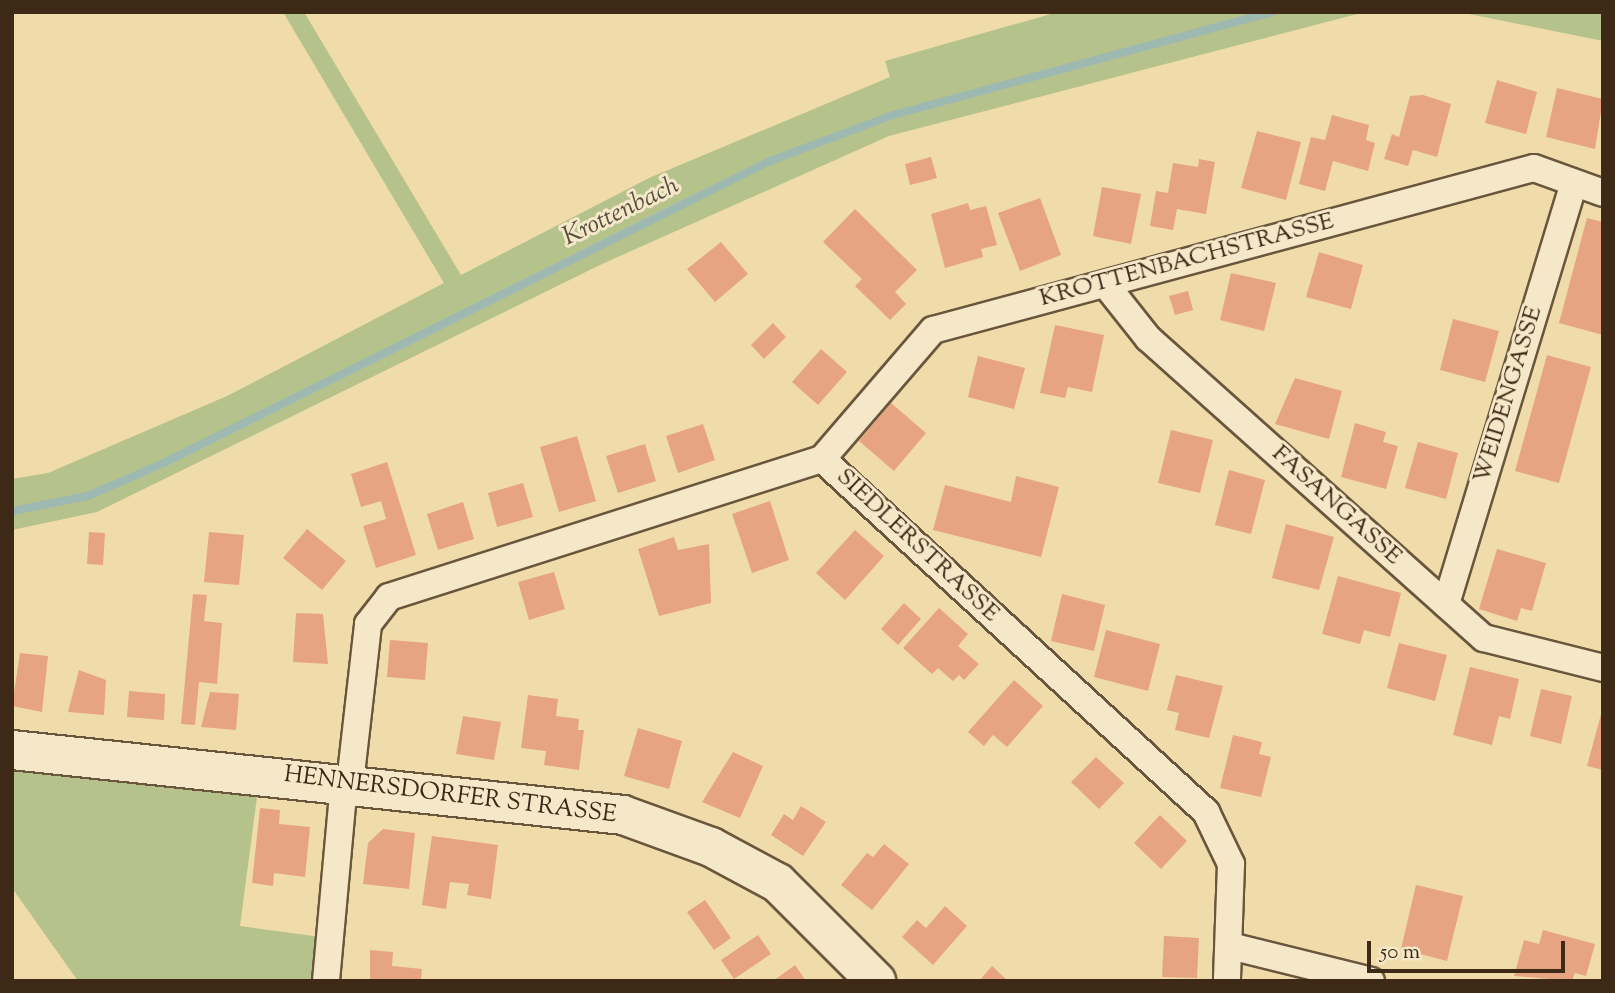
<!DOCTYPE html>
<html>
<head>
<meta charset="utf-8">
<style>
	body { margin:0 }
	#map { position:relative; width:1615px; height:993px; overflow:hidden; background:#f0dcaa; font-family:"Sorts Mill Goudy",serif }
	div>[style] { position:absolute }
	.green>* { inset:0; background:#b5c28c }
	.stream>* { height:8px; margin:-4px; padding:0 4px; transform-origin:4px; border-radius:4px; background:#9db9b2 }
	.building>* { inset:0; background:#e6a483 }
	.roads { filter:drop-shadow(2px 0 #6a563c) drop-shadow(-2px 0 #6a563c) drop-shadow(0 2px #6a563c) drop-shadow(0 -2px #6a563c) }
	.street>* { height:26px; margin:-13px; padding:0 13px; transform-origin:13px; border-radius:13px; background:#f5e8c8 }
	.secondary>* { height:38px; margin:-19px; padding:0 19px; transform-origin:19px; border-radius:19px; background:#f5e8c8 }
	span { translate:-50% -50%; white-space:nowrap; text-align:center; line-height:1.15; -webkit-text-stroke:6px #f5e8c8; paint-order:stroke }
	.street-label { font-size:24px; color:#3e2917 }
	.water-label { font-size:26px; color:#564d3e; font-style:italic }
	.frame { position:absolute; inset:0; border:14px solid #3e2917; pointer-events:none }
	.scale { position:absolute; left:1367px; top:941px; width:198px; height:32px; box-sizing:border-box; border:4px solid #3e2917; border-top:0; padding-left:9px; font-size:21px; line-height:24px; white-space:nowrap; color:#3e2917; -webkit-text-stroke:5px #f5e8c8; paint-order:stroke }
</style>
</head>
<body>
<div id="map">
	<div class="green">
		<i style="clip-path:polygon(283px 12px,304px 12px,461px 275px,649px 178px,890px 77px,885px 61px,1058px 12px,1365px 12px,889px 136px,602px 264px,97px 512px,12px 530px,12px 479px,48px 473px,227px 396px,444px 283px)"></i>
		<i style="clip-path:polygon(1459px 12px,1603px 12px,1603px 41px)"></i>
		<i style="clip-path:polygon(12px 765px,258px 789px,240px 926px,321px 937px,316px 981px,78px 981px,12px 888px)"></i>
	</div>
	<div class="stream">
		<i style="left:12px;top:511px;width:77px;rotate:-11.2deg"></i>
		<i style="left:88px;top:496px;width:87px;rotate:-23.6deg"></i>
		<i style="left:168px;top:461px;width:673px;rotate:-26.49deg"></i>
		<i style="left:770px;top:161px;width:131px;rotate:-20.5deg"></i>
		<i style="left:893px;top:115px;width:393px;rotate:-15.2deg"></i>
	</div>
	<div class="building">
		<i style="clip-path:polygon(1497px 80px,1537px 92px,1526px 134px,1485px 123px)"></i>
		<i style="clip-path:polygon(1557px 88px,1603px 99px,1595px 149px,1546px 137px)"></i>
		<i style="clip-path:polygon(1423px 95px,1451px 104px,1437px 157px,1413px 150px,1408px 166px,1384px 159px,1392px 134px,1399px 137px,1410px 96px)"></i>
		<i style="clip-path:polygon(1332px 115px,1369px 125px,1366px 140px,1375px 143px,1368px 171px,1333px 161px,1325px 191px,1299px 184px,1311px 137px,1325px 140px)"></i>
		<i style="clip-path:polygon(1257px 131px,1301px 142px,1286px 200px,1241px 188px)"></i>
		<i style="clip-path:polygon(931px 157px,937px 178px,910px 185px,905px 164px)"></i>
		<i style="clip-path:polygon(1199px 159px,1215px 162px,1206px 214px,1177px 209px,1173px 230px,1150px 226px,1156px 191px,1168px 193px,1173px 163px,1198px 167px)"></i>
		<i style="clip-path:polygon(1102px 187px,1141px 194px,1131px 244px,1093px 236px)"></i>
		<i style="clip-path:polygon(1040px 198px,1061px 255px,1020px 271px,998px 213px)"></i>
		<i style="clip-path:polygon(968px 203px,970px 210px,986px 206px,997px 245px,981px 249px,983px 257px,945px 268px,931px 214px)"></i>
		<i style="clip-path:polygon(855px 209px,917px 270px,895px 292px,906px 304px,890px 320px,855px 286px,862px 279px,823px 242px)"></i>
		<i style="clip-path:polygon(1587px 218px,1603px 222px,1603px 335px,1559px 323px)"></i>
		<i style="clip-path:polygon(721px 242px,748px 274px,715px 302px,687px 269px)"></i>
		<i style="clip-path:polygon(1319px 252px,1363px 265px,1351px 309px,1306px 297px)"></i>
		<i style="clip-path:polygon(1231px 273px,1276px 283px,1264px 331px,1220px 320px)"></i>
		<i style="clip-path:polygon(1188px 291px,1193px 310px,1175px 315px,1169px 296px)"></i>
		<i style="clip-path:polygon(1453px 319px,1499px 331px,1485px 382px,1440px 370px)"></i>
		<i style="clip-path:polygon(773px 323px,786px 337px,764px 359px,751px 345px)"></i>
		<i style="clip-path:polygon(1055px 325px,1104px 335px,1092px 392px,1068px 387px,1065px 398px,1040px 393px)"></i>
		<i style="clip-path:polygon(821px 349px,847px 372px,818px 405px,792px 382px)"></i>
		<i style="clip-path:polygon(1547px 355px,1591px 367px,1559px 483px,1515px 471px)"></i>
		<i style="clip-path:polygon(978px 356px,1025px 368px,1014px 409px,968px 397px)"></i>
		<i style="clip-path:polygon(1295px 378px,1342px 391px,1329px 439px,1275px 424px)"></i>
		<i style="clip-path:polygon(891px 403px,926px 433px,894px 471px,859px 441px)"></i>
		<i style="clip-path:polygon(1355px 423px,1386px 432px,1383px 442px,1398px 446px,1386px 489px,1341px 477px)"></i>
		<i style="clip-path:polygon(703px 424px,715px 460px,678px 473px,666px 436px)"></i>
		<i style="clip-path:polygon(1171px 430px,1213px 440px,1200px 493px,1158px 483px)"></i>
		<i style="clip-path:polygon(577px 436px,596px 501px,559px 512px,540px 447px)"></i>
		<i style="clip-path:polygon(1418px 442px,1458px 453px,1446px 499px,1405px 488px)"></i>
		<i style="clip-path:polygon(645px 444px,656px 481px,618px 493px,606px 456px)"></i>
		<i style="clip-path:polygon(387px 462px,416px 555px,376px 568px,363px 526px,386px 519px,381px 501px,361px 507px,351px 474px)"></i>
		<i style="clip-path:polygon(1229px 470px,1265px 480px,1251px 534px,1215px 525px)"></i>
		<i style="clip-path:polygon(1016px 476px,1059px 487px,1041px 557px,933px 530px,945px 485px,1011px 502px)"></i>
		<i style="clip-path:polygon(523px 483px,533px 517px,497px 527px,488px 493px)"></i>
		<i style="clip-path:polygon(770px 501px,789px 560px,752px 573px,732px 514px)"></i>
		<i style="clip-path:polygon(463px 502px,474px 539px,438px 550px,427px 514px)"></i>
		<i style="clip-path:polygon(1286px 524px,1334px 537px,1319px 590px,1272px 578px)"></i>
		<i style="clip-path:polygon(307px 529px,346px 561px,322px 590px,283px 558px)"></i>
		<i style="clip-path:polygon(855px 530px,884px 556px,845px 600px,816px 573px)"></i>
		<i style="clip-path:polygon(89px 532px,105px 533px,103px 565px,87px 564px)"></i>
		<i style="clip-path:polygon(209px 532px,244px 535px,239px 585px,204px 582px)"></i>
		<i style="clip-path:polygon(674px 537px,678px 550px,709px 544px,711px 603px,659px 616px,638px 549px)"></i>
		<i style="clip-path:polygon(1497px 549px,1546px 563px,1532px 611px,1521px 608px,1517px 621px,1479px 609px)"></i>
		<i style="clip-path:polygon(554px 572px,565px 609px,529px 620px,518px 582px)"></i>
		<i style="clip-path:polygon(1338px 576px,1401px 593px,1390px 637px,1364px 630px,1360px 644px,1322px 634px)"></i>
		<i style="clip-path:polygon(193px 594px,207px 595px,204px 621px,222px 623px,217px 684px,199px 682px,195px 725px,181px 724px)"></i>
		<i style="clip-path:polygon(1062px 594px,1105px 605px,1094px 651px,1051px 641px)"></i>
		<i style="clip-path:polygon(904px 603px,921px 619px,898px 645px,881px 629px)"></i>
		<i style="clip-path:polygon(939px 608px,968px 634px,958px 646px,979px 664px,964px 680px,959px 675px,953px 681px,938px 668px,932px 674px,903px 648px)"></i>
		<i style="clip-path:polygon(296px 613px,323px 614px,328px 664px,293px 662px)"></i>
		<i style="clip-path:polygon(1106px 630px,1160px 644px,1148px 691px,1094px 677px)"></i>
		<i style="clip-path:polygon(390px 640px,428px 643px,425px 680px,387px 677px)"></i>
		<i style="clip-path:polygon(1399px 643px,1447px 655px,1435px 701px,1387px 688px)"></i>
		<i style="clip-path:polygon(20px 653px,48px 656px,42px 712px,12px 706px)"></i>
		<i style="clip-path:polygon(1470px 667px,1519px 679px,1510px 719px,1499px 716px,1492px 745px,1453px 735px)"></i>
		<i style="clip-path:polygon(79px 670px,106px 680px,104px 715px,68px 712px)"></i>
		<i style="clip-path:polygon(1176px 675px,1223px 686px,1209px 738px,1175px 730px,1179px 713px,1167px 710px)"></i>
		<i style="clip-path:polygon(1014px 680px,1043px 706px,1007px 747px,993px 735px,984px 746px,968px 732px)"></i>
		<i style="clip-path:polygon(1541px 689px,1572px 696px,1561px 744px,1530px 736px)"></i>
		<i style="clip-path:polygon(129px 691px,165px 694px,164px 720px,127px 717px)"></i>
		<i style="clip-path:polygon(210px 692px,239px 694px,236px 730px,201px 727px)"></i>
		<i style="clip-path:polygon(528px 695px,558px 699px,556px 716px,579px 719px,578px 730px,584px 730px,579px 770px,544px 765px,546px 751px,521px 748px)"></i>
		<i style="clip-path:polygon(1603px 707px,1603px 770px,1587px 766px)"></i>
		<i style="clip-path:polygon(463px 716px,501px 722px,494px 760px,456px 754px)"></i>
		<i style="clip-path:polygon(638px 728px,682px 741px,669px 789px,624px 776px)"></i>
		<i style="clip-path:polygon(1233px 735px,1262px 742px,1259px 754px,1271px 757px,1261px 797px,1220px 788px)"></i>
		<i style="clip-path:polygon(733px 752px,763px 766px,740px 818px,702px 802px)"></i>
		<i style="clip-path:polygon(1096px 757px,1124px 783px,1099px 809px,1071px 782px)"></i>
		<i style="clip-path:polygon(801px 806px,826px 822px,803px 856px,771px 835px,784px 814px,793px 820px)"></i>
		<i style="clip-path:polygon(260px 808px,280px 810px,279px 824px,310px 827px,305px 877px,274px 873px,273px 886px,252px 883px)"></i>
		<i style="clip-path:polygon(1160px 815px,1187px 841px,1161px 869px,1134px 843px)"></i>
		<i style="clip-path:polygon(383px 829px,415px 833px,409px 889px,363px 884px,368px 843px)"></i>
		<i style="clip-path:polygon(432px 836px,498px 845px,491px 899px,467px 895px,469px 884px,450px 882px,446px 909px,422px 905px)"></i>
		<i style="clip-path:polygon(884px 844px,909px 864px,872px 910px,841px 885px,867px 853px,873px 857px)"></i>
		<i style="clip-path:polygon(1416px 885px,1463px 896px,1447px 961px,1401px 949px)"></i>
		<i style="clip-path:polygon(705px 900px,731px 938px,714px 950px,687px 912px)"></i>
		<i style="clip-path:polygon(945px 906px,967px 926px,933px 965px,902px 937px,917px 920px,926px 928px)"></i>
		<i style="clip-path:polygon(1543px 930px,1595px 944px,1586px 976px,1575px 973px,1572px 981px,1514px 976px,1524px 940px,1539px 944px)"></i>
		<i style="clip-path:polygon(758px 935px,771px 954px,734px 979px,721px 960px)"></i>
		<i style="clip-path:polygon(1164px 936px,1199px 938px,1197px 978px,1162px 977px)"></i>
		<i style="clip-path:polygon(370px 950px,393px 952px,392px 966px,422px 969px,421px 981px,370px 981px)"></i>
		<i style="clip-path:polygon(795px 965px,806px 981px,773px 981px)"></i>
		<i style="clip-path:polygon(992px 966px,1008px 981px,979px 981px)"></i>
	</div>
	<div class="roads">
		<div class="street">
			<i style="left:1106px;top:285px;width:68px;rotate:51.6deg"></i>
			<i style="left:1148px;top:338px;width:450px;rotate:41.8deg"></i>
			<i style="left:1484px;top:638px;width:123px;rotate:14.1deg"></i>
			<i style="left:822px;top:459px;width:170px;rotate:-49.3deg"></i>
			<i style="left:933px;top:330px;width:622px;rotate:-15.09deg"></i>
			<i style="left:1534px;top:168px;width:73px;rotate:19.9deg"></i>
			<i style="left:1446px;top:604px;width:437px;rotate:-73.1deg"></i>
			<i style="left:350px;top:783px;width:160px;rotate:-83.5deg"></i>
			<i style="left:368px;top:624px;width:34px;rotate:-52deg"></i>
			<i style="left:389px;top:597px;width:454px;rotate:-17.7deg"></i>
			<i style="left:822px;top:459px;width:522px;rotate:42.59deg"></i>
			<i style="left:1206px;top:812px;width:58px;rotate:64.3deg"></i>
			<i style="left:1231px;top:864px;width:117px;rotate:92deg"></i>
			<i style="left:1230px;top:946px;width:145px;rotate:13.9deg"></i>
			<i style="left:326px;top:981px;width:199px;rotate:-84.8deg"></i>
		</div>
		<div class="secondary">
			<i style="left:12px;top:750px;width:614px;rotate:6.07deg"></i>
			<i style="left:623px;top:815px;width:94px;rotate:20deg"></i>
			<i style="left:711px;top:847px;width:76px;rotate:28.2deg"></i>
			<i style="left:778px;top:883px;width:139px;rotate:45deg"></i>
		</div>
	</div>
	<div class="street-label">
		<span style="left:1187px;top:261px;rotate:-15deg">KROTTENBACHSTRASSE</span>
		<span style="left:1509px;top:395px;rotate:-73deg">WEIDENGASSE</span>
		<span style="left:1336px;top:506px;rotate:42deg">FASANGASSE</span>
		<span style="left:917px;top:546px;rotate:43deg">SIEDLERSTRASSE</span>
		<span style="left:450px;top:796px;rotate:7deg">HENNERSDORFER STRASSE</span>
	</div>
	<div class="water-label">
		<span style="left:621px;top:212px;rotate:-26deg">Krottenbach</span>
	</div>
	<div class="frame"></div>
	<div class="scale">50 m</div>
</div>
</body>
</html>
